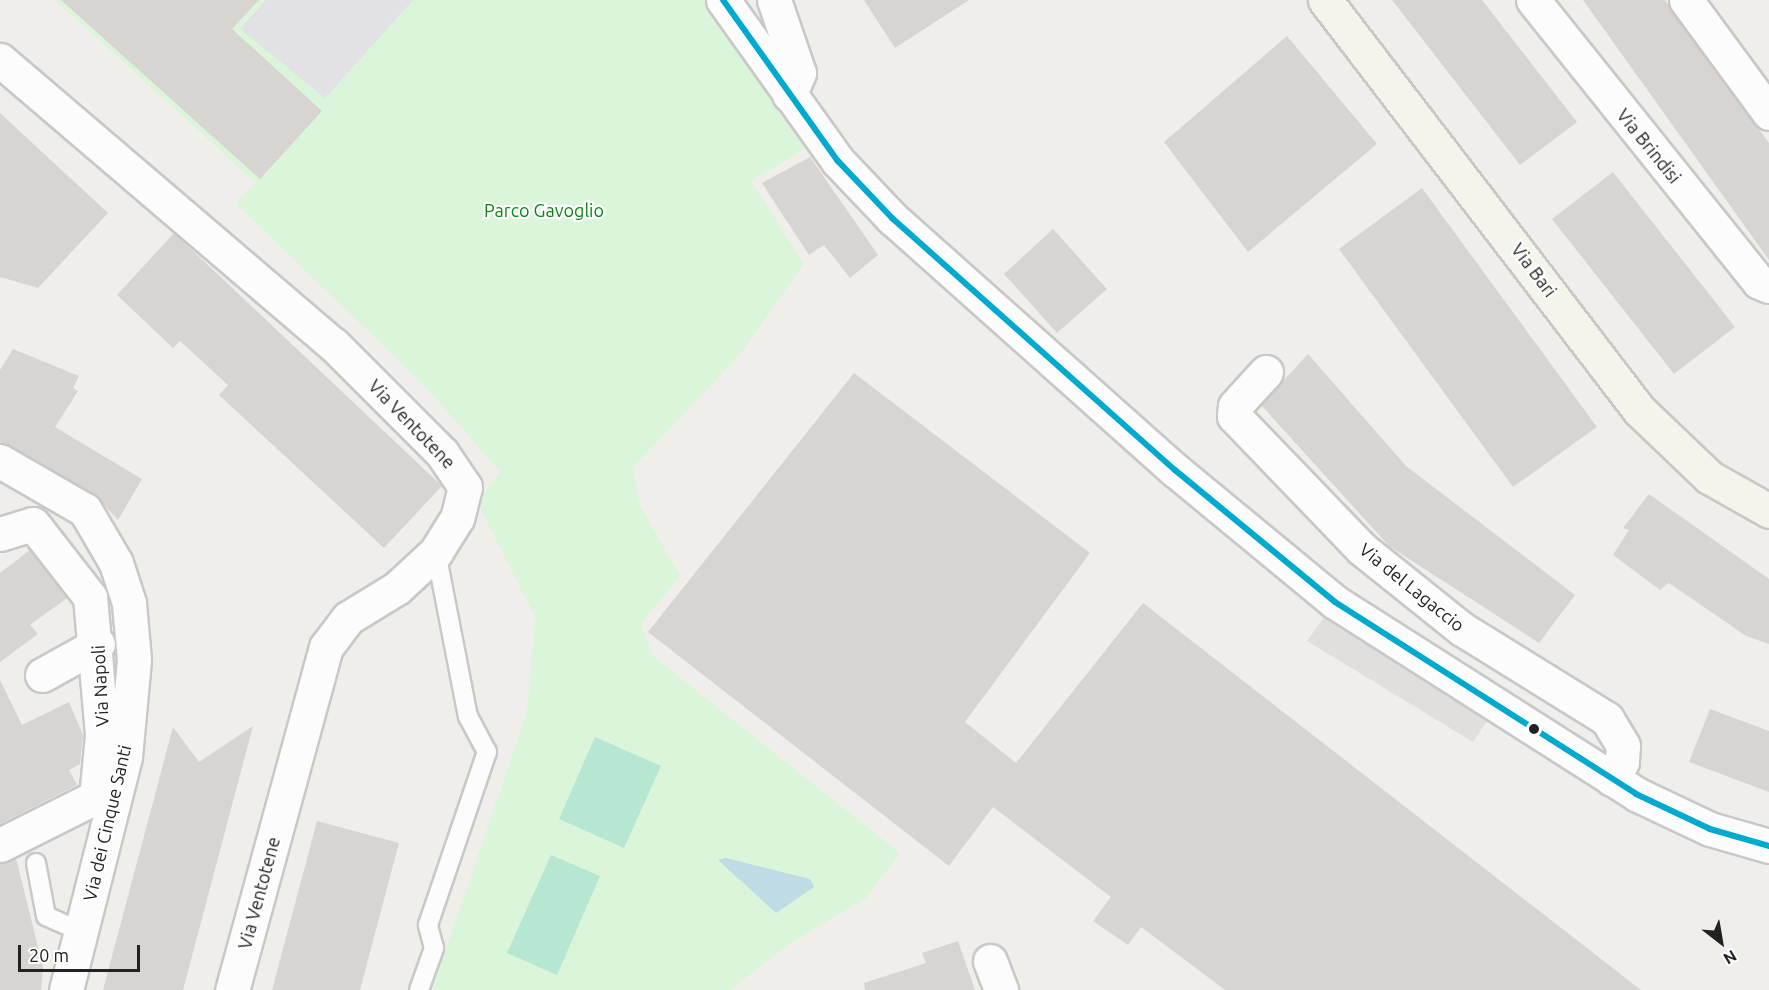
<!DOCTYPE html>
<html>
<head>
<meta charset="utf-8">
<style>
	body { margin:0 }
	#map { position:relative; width:1769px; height:990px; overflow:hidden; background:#f0eeeb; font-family:Ubuntu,sans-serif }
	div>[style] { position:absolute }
	.park>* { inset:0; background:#daf5da }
	.pitch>* { inset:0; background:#b7e6d2 }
	.parking>* { inset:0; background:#e0dfde }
	.plaza>* { inset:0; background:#e2e1e5 }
	.water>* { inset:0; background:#bfdbe3 }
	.building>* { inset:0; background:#d7d4d2 }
	.roads { filter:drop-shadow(2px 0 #c9c8c7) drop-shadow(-2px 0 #c9c8c7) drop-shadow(0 2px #c9c8c7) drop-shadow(0 -2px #c9c8c7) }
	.lane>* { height:18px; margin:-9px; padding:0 9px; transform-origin:9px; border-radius:9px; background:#fdfcfc }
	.street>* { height:33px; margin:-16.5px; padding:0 16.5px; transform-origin:16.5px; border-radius:16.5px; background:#fdfcfc }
	.secondary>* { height:33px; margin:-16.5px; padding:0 16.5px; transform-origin:16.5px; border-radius:16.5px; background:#f4f4ed }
	.bus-1>* { height:6px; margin:-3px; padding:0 3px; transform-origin:3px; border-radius:3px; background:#00a9ce }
	.dots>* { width:16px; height:16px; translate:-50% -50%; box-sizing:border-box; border:3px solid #fff; border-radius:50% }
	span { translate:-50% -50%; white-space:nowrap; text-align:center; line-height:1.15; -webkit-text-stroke:4.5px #fff; paint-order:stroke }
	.street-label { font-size:18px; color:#222 }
	.park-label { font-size:18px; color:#0c8416 }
	.north { position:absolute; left:1691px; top:912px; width:60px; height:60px; -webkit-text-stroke:4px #fff; paint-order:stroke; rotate:149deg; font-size:16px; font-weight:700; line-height:24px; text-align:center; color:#222 }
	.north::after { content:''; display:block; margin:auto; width:21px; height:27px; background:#222; clip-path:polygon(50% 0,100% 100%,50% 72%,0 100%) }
	.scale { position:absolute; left:18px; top:945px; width:122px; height:27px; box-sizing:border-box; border:3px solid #222; border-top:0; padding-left:8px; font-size:18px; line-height:21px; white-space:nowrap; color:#222; -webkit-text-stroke:4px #fff; paint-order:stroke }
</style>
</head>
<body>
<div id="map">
	<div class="park">
		<i style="clip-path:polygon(55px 0,705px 0,810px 146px,751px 181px,804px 264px,739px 356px,633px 467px,640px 505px,680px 576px,641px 624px,653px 656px,900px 853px,866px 898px,789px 944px,730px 990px,432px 990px,527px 711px,535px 617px,477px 502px,500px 472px,424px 385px,235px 203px,256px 183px)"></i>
	</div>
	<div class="pitch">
		<i style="clip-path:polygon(595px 737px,661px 766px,624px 848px,559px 819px)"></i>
		<i style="clip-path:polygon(551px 855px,600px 876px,557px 975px,507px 953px)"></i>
	</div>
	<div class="parking">
		<i style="clip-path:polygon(1335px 602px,1497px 706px,1473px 742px,1307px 641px)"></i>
	</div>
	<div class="plaza">
		<i style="clip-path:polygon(266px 0,413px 0,325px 98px,240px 29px)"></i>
	</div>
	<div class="water">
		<i style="clip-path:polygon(726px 858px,810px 879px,814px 887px,776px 913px,718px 860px)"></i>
	</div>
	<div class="building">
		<i style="clip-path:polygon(61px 0,259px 0,232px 29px,322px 111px,260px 179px)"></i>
		<i style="clip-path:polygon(864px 0,969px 0,895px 48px)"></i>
		<i style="clip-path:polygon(1392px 0,1482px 0,1577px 122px,1520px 165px)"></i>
		<i style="clip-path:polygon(1583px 0,1665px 0,1769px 143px,1769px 260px)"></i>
		<i style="clip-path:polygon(1287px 36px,1377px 144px,1248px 252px,1164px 142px)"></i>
		<i style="clip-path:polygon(0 113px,108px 213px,38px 288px,0 277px)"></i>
		<i style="clip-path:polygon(810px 157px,878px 255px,850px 278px,824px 245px,809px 255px,762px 183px)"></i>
		<i style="clip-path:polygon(1613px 172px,1735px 327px,1674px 374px,1552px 219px)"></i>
		<i style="clip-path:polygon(1422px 188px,1597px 427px,1513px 487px,1339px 249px)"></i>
		<i style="clip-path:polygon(1053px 229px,1107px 289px,1057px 333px,1004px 274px)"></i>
		<i style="clip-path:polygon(174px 233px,442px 486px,384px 548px,219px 395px,228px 385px,180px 341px,173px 348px,117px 295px)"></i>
		<i style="clip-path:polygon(13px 349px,79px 376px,73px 388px,78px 391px,55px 427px,142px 479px,118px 520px,94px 494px,0 442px,0 370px)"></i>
		<i style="clip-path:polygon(1308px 354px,1406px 466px,1575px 595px,1539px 643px,1389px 546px,1261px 405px)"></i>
		<i style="clip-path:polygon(854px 373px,1090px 553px,965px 722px,1016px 763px,1143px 603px,1641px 990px,1225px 990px,1141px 927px,1128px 945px,1093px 921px,1111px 897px,993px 807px,949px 866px,648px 632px)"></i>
		<i style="clip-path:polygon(1649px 494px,1769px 579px,1769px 644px,1746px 636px,1669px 583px,1660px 590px,1613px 555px,1629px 530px,1623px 528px)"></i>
		<i style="clip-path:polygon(30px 550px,67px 598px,30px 625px,38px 634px,0 662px,0 573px)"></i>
		<i style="clip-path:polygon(0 680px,22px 725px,69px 702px,83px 735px,80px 764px,69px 770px,77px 785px,0 824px)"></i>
		<i style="clip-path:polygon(1710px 709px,1769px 731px,1769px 792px,1689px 762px)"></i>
		<i style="clip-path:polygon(253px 726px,183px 990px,103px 990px,173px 727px,199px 762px)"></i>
		<i style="clip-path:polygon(317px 821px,399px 843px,360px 990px,272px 990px)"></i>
		<i style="clip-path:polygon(16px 858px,43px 967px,41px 990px,0 990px,0 864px)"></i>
		<i style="clip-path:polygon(958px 941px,975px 990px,865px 990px,864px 983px,926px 963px,922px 953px)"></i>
	</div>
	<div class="roads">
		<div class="lane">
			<i style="left:36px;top:863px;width:54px;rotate:79.3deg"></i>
			<i style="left:46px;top:916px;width:22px;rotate:24deg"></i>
			<i style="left:419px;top:990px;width:45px;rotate:-70.3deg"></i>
			<i style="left:434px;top:948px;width:24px;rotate:-105deg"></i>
			<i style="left:428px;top:925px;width:183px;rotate:-71.2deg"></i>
			<i style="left:487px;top:752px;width:40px;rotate:-118deg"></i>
			<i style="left:468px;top:717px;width:168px;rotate:-101deg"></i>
		</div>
		<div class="street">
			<i style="left:723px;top:0;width:198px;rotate:54.5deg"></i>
			<i style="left:838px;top:161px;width:79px;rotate:46.5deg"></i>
			<i style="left:892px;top:218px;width:379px;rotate:41.7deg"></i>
			<i style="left:1175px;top:470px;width:207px;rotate:39.5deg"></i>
			<i style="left:1335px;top:602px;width:357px;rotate:32.5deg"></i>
			<i style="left:1636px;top:794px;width:82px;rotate:25.3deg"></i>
			<i style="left:1710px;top:829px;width:61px;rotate:16.1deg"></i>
			<i style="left:774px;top:0;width:77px;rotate:71.1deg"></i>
			<i style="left:799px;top:73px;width:24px;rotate:114deg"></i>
			<i style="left:1533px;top:0;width:361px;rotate:51.3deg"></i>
			<i style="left:1759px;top:282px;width:11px;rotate:22deg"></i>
			<i style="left:1686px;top:0;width:140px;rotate:53.7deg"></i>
			<i style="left:0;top:60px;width:438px;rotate:40.5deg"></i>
			<i style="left:333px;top:344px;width:154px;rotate:45deg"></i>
			<i style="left:442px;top:453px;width:41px;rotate:55.9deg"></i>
			<i style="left:465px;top:487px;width:32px;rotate:104deg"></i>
			<i style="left:457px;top:518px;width:40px;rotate:122deg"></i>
			<i style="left:436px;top:552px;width:53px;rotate:137.3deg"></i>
			<i style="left:397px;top:588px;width:57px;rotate:148.5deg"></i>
			<i style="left:348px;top:618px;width:36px;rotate:127deg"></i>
			<i style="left:326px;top:647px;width:356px;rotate:105.3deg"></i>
			<i style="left:1266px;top:372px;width:46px;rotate:132.4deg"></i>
			<i style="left:1235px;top:406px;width:10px;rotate:96deg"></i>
			<i style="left:1234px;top:416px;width:185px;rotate:46.1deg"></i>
			<i style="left:1362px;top:549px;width:128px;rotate:38.7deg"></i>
			<i style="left:1462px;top:629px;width:171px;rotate:31.8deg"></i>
			<i style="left:1607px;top:719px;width:31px;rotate:59deg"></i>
			<i style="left:1623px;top:746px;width:16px;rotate:94deg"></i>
			<i style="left:1622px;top:762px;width:20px;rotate:120deg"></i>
			<i style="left:0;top:461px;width:98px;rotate:30deg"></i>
			<i style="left:85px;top:510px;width:61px;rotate:59.7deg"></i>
			<i style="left:116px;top:563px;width:42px;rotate:72deg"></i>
			<i style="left:129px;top:603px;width:57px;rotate:85deg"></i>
			<i style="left:134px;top:660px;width:97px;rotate:95.3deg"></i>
			<i style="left:125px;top:757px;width:240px;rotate:104.2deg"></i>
			<i style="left:0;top:534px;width:34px;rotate:-17deg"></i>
			<i style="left:33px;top:524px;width:93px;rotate:52deg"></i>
			<i style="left:90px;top:597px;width:139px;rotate:85deg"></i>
			<i style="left:102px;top:735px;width:62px;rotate:95.5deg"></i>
			<i style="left:96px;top:797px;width:107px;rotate:153.4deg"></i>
			<i style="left:42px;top:675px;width:64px;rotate:-29deg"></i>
			<i style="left:990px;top:961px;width:31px;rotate:69deg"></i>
		</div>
		<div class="secondary">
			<i style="left:1325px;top:0;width:516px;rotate:52.55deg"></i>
			<i style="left:1639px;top:410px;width:97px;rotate:43.7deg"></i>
			<i style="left:1709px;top:477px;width:69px;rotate:29.5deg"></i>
		</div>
	</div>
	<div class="bus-1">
		<i style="left:723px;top:0;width:198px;rotate:54.5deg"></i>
		<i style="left:838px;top:161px;width:79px;rotate:46.5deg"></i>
		<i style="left:892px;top:218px;width:379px;rotate:41.7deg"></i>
		<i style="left:1175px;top:470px;width:207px;rotate:39.5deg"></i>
		<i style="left:1335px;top:602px;width:357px;rotate:32.5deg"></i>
		<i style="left:1636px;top:794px;width:82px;rotate:25.3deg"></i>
		<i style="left:1710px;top:829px;width:61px;rotate:16.1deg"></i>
	</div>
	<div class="dots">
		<i style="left:1534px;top:729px;background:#222"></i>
	</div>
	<div class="street-label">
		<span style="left:1649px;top:146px;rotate:51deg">Via Brindisi</span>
		<span style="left:1534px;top:270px;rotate:53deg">Via Bari</span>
		<span style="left:412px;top:424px;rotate:46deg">Via Ventotene</span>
		<span style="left:1412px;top:587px;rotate:39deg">Via del Lagaccio</span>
		<span style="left:100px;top:686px;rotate:-93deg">Via Napoli</span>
		<span style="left:107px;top:823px;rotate:-77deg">Via dei Cinque Santi</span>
		<span style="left:259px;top:893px;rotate:-75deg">Via Ventotene</span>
	</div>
	<div class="park-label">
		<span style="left:544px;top:210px">Parco Gavoglio</span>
	</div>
	<div class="north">N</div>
	<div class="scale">20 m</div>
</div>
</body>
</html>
